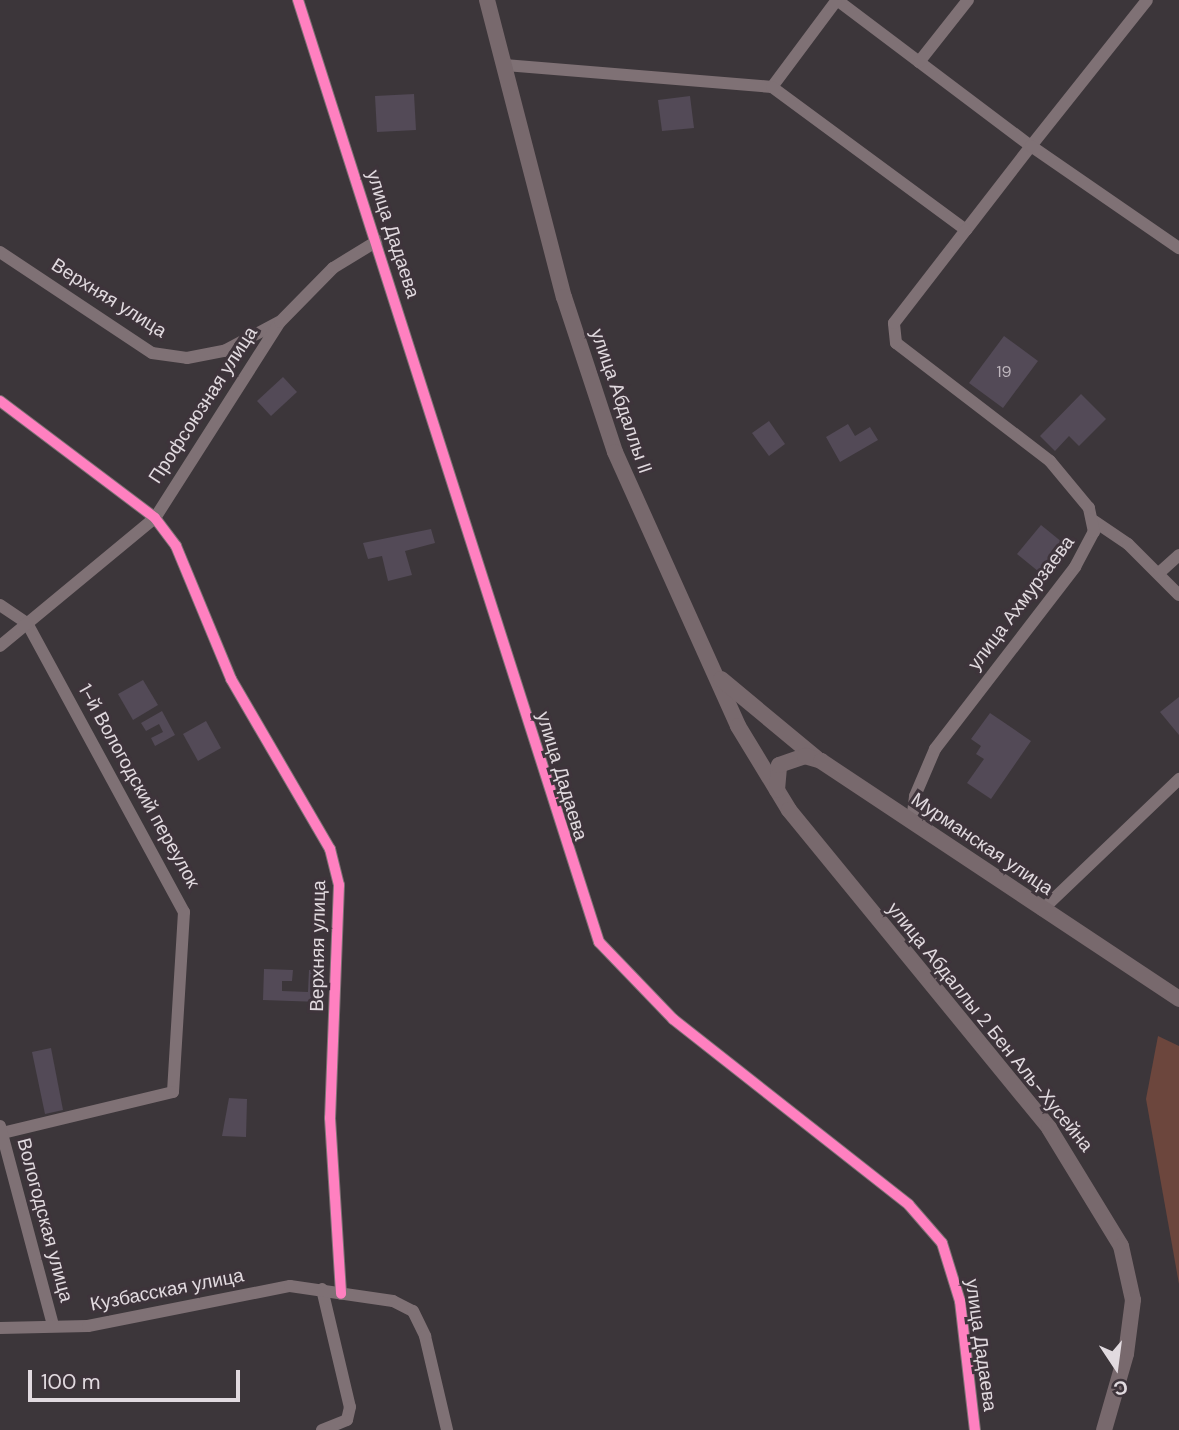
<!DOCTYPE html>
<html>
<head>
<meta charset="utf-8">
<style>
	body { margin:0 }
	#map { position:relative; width:1179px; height:1430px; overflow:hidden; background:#3c363a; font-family:"DM Sans",sans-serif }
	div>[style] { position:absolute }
	.green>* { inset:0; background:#6c463d }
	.building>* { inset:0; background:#534a57 }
	.street>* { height:12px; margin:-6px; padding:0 6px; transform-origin:6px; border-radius:6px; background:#7f7175 }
	.secondary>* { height:16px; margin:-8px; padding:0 8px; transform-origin:8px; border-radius:8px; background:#78696d }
	.cycleway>* { height:10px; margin:-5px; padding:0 5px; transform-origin:5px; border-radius:5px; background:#ff80c0 }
	span { translate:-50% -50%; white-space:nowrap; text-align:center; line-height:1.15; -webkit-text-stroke:6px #3e343b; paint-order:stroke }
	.number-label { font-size:16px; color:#beb6bd }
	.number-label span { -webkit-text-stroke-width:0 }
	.street-label { font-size:19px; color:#e1dadf }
	.north { position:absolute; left:1081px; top:1332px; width:70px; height:70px; -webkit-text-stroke:5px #3e343b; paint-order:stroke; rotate:167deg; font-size:19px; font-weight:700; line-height:28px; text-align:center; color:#e1dadf }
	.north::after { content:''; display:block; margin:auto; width:24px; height:32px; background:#e1dadf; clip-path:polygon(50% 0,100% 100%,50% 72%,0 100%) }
	.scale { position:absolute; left:28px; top:1370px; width:212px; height:32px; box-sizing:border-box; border:4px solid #e1dadf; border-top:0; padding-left:9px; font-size:21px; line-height:24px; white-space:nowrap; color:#e1dadf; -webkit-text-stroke:5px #3e343b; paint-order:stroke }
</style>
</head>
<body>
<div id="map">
	<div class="green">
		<i style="clip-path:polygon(1158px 1036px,1179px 1046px,1179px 1284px,1146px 1099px)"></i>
	</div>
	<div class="building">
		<i style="clip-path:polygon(414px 94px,416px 130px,377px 132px,375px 96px)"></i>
		<i style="clip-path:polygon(690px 96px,694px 128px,662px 131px,658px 100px)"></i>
		<i style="clip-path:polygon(1004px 336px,1038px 361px,1003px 408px,969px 383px)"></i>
		<i style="clip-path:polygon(283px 377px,297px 392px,271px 416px,257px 401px)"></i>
		<i style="clip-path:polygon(1081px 394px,1106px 419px,1079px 446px,1069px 436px,1055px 451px,1040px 436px)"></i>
		<i style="clip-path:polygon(769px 421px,785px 444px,769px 456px,752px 433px)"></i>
		<i style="clip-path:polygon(848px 424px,855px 436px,870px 427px,878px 440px,840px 462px,826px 437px)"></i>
		<i style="clip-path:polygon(1041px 525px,1068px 547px,1044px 576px,1017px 554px)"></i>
		<i style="clip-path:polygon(431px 529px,435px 543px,405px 551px,412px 575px,388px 581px,382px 556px,368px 559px,363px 543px)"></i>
		<i style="clip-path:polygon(143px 680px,158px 705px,133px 720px,118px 694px)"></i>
		<i style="clip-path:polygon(1179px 697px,1179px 735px,1160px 712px)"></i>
		<i style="clip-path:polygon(162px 711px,175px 735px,155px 746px,151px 738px,163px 732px,159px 724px,146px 731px,141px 723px)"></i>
		<i style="clip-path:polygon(990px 713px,1031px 741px,991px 799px,967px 783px,984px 759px,976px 754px,981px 746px,971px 739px)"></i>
		<i style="clip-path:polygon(206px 721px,221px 748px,198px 761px,183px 734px)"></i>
		<i style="clip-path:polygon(264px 969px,293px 970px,292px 981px,282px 981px,282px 991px,308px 992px,309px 970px,322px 971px,320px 1002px,263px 1000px)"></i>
		<i style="clip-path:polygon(51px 1048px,63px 1110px,45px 1114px,32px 1052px)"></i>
		<i style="clip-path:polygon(229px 1098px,247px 1099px,246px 1137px,222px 1136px)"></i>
	</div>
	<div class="street">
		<i style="left:298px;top:0;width:989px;rotate:72.28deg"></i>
		<i style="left:599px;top:942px;width:107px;rotate:46.1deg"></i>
		<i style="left:673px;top:1019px;width:300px;rotate:38.2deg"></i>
		<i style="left:909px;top:1205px;width:50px;rotate:49deg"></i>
		<i style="left:942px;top:1243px;width:61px;rotate:72.8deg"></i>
		<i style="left:960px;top:1301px;width:130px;rotate:83.4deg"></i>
		<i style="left:837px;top:0;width:243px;rotate:37deg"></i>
		<i style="left:1031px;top:146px;width:186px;rotate:-51.5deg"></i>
		<i style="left:919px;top:62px;width:79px;rotate:-51.7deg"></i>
		<i style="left:505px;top:65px;width:268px;rotate:4.7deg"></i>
		<i style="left:772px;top:87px;width:107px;rotate:-53.3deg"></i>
		<i style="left:772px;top:87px;width:241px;rotate:36.4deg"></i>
		<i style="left:966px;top:230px;width:106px;rotate:-52.3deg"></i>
		<i style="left:1031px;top:146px;width:180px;rotate:34.6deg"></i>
		<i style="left:0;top:252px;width:182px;rotate:33.6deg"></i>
		<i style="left:152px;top:353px;width:35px;rotate:8deg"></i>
		<i style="left:187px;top:358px;width:38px;rotate:-11deg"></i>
		<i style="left:224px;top:351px;width:62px;rotate:-27.8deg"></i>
		<i style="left:0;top:401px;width:194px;rotate:37deg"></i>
		<i style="left:155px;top:518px;width:35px;rotate:53deg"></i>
		<i style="left:176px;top:546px;width:144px;rotate:67.5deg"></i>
		<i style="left:231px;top:679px;width:197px;rotate:59.8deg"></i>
		<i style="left:330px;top:849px;width:37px;rotate:76deg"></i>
		<i style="left:339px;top:885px;width:233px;rotate:92.2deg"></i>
		<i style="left:330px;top:1118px;width:176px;rotate:86.4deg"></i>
		<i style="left:1094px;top:521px;width:41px;rotate:34.1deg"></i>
		<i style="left:1128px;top:544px;width:72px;rotate:45deg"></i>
		<i style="left:1159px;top:573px;width:27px;rotate:-42deg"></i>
		<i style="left:0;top:605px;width:32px;rotate:34deg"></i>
		<i style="left:27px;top:623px;width:329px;rotate:61.5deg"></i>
		<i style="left:184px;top:912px;width:180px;rotate:93.5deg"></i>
		<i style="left:173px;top:1092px;width:176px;rotate:166.5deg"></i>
		<i style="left:0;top:646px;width:201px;rotate:-39.6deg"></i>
		<i style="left:155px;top:518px;width:232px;rotate:-57.5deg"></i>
		<i style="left:280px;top:322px;width:76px;rotate:-45.5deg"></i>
		<i style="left:333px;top:268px;width:52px;rotate:-31.5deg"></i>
		<i style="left:912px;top:821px;width:25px;rotate:-83deg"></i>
		<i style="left:915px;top:796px;width:51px;rotate:-66.9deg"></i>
		<i style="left:935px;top:749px;width:230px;rotate:-52.4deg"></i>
		<i style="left:1075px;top:567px;width:40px;rotate:-62deg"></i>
		<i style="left:1094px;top:532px;width:25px;rotate:-102deg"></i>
		<i style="left:1089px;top:508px;width:61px;rotate:-129.7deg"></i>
		<i style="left:1050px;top:461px;width:194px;rotate:-142.5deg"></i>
		<i style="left:896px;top:343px;width:20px;rotate:-96deg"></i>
		<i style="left:894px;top:323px;width:118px;rotate:-52.3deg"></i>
		<i style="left:1042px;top:910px;width:190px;rotate:-43.7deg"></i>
		<i style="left:0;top:1126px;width:206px;rotate:75.1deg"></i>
		<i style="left:322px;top:1289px;width:121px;rotate:76.7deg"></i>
		<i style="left:350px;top:1407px;width:13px;rotate:103deg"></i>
		<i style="left:347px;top:1420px;width:27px;rotate:158deg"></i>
		<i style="left:0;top:1328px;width:88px;rotate:-1.3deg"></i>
		<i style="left:88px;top:1326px;width:206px;rotate:-11.2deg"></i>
		<i style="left:290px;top:1286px;width:104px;rotate:8.3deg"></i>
		<i style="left:393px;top:1301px;width:22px;rotate:27deg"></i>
		<i style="left:413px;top:1311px;width:28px;rotate:64deg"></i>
		<i style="left:425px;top:1336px;width:97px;rotate:76.8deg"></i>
	</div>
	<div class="secondary">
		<i style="left:487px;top:0;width:307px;rotate:75.5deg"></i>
		<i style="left:564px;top:297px;width:163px;rotate:71.8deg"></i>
		<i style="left:615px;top:452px;width:300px;rotate:65.8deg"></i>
		<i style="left:738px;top:726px;width:98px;rotate:58.7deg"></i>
		<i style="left:789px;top:810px;width:411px;rotate:50.7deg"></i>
		<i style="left:1049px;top:1128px;width:138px;rotate:58.6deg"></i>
		<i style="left:1121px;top:1246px;width:55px;rotate:77.5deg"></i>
		<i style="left:1133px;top:1300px;width:54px;rotate:97.4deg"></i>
		<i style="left:1126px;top:1354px;width:79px;rotate:106.1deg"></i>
		<i style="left:721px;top:679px;width:124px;rotate:39.7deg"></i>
		<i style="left:777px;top:790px;width:25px;rotate:-85deg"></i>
		<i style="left:779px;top:765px;width:28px;rotate:-19deg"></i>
		<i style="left:805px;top:756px;width:17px;rotate:17deg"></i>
		<i style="left:821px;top:761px;width:430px;rotate:33.6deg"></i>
	</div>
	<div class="cycleway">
		<i style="left:298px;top:0;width:989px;rotate:72.28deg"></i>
		<i style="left:599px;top:942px;width:107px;rotate:46.1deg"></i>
		<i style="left:673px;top:1019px;width:300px;rotate:38.2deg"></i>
		<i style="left:909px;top:1205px;width:50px;rotate:49deg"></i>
		<i style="left:942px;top:1243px;width:61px;rotate:72.8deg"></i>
		<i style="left:960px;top:1301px;width:130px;rotate:83.4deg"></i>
		<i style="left:0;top:401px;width:194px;rotate:37deg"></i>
		<i style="left:155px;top:518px;width:35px;rotate:53deg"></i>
		<i style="left:176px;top:546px;width:144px;rotate:67.5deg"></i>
		<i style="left:231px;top:679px;width:197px;rotate:59.8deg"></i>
		<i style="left:330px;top:849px;width:37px;rotate:76deg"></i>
		<i style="left:339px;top:885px;width:233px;rotate:92.2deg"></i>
		<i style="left:330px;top:1118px;width:176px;rotate:86.4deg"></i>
	</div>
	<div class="number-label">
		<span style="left:1004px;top:372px">19</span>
	</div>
	<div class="street-label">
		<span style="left:393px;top:234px;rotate:72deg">улица Дадаева</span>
		<span style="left:109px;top:298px;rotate:32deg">Верхняя улица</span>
		<span style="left:621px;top:401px;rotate:71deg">улица Абдаллы II</span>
		<span style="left:203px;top:405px;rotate:-57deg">Профсоюзная улица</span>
		<span style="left:1021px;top:603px;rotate:-53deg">улица Ахмурзаева</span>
		<span style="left:562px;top:776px;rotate:73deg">улица Дадаева</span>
		<span style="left:139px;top:786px;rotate:61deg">1-й Вологодский переулок</span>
		<span style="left:982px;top:844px;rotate:34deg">Мурманская улица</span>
		<span style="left:318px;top:946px;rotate:-89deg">Верхняя улица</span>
		<span style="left:990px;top:1027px;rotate:51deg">улица Абдаллы 2 Бен Аль-Хусейна</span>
		<span style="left:45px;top:1220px;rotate:75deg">Вологодская улица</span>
		<span style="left:167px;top:1290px;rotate:-11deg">Кузбасская улица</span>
		<span style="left:981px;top:1345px;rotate:82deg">улица Дадаева</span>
	</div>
	<div class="north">С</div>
	<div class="scale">100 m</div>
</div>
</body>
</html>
